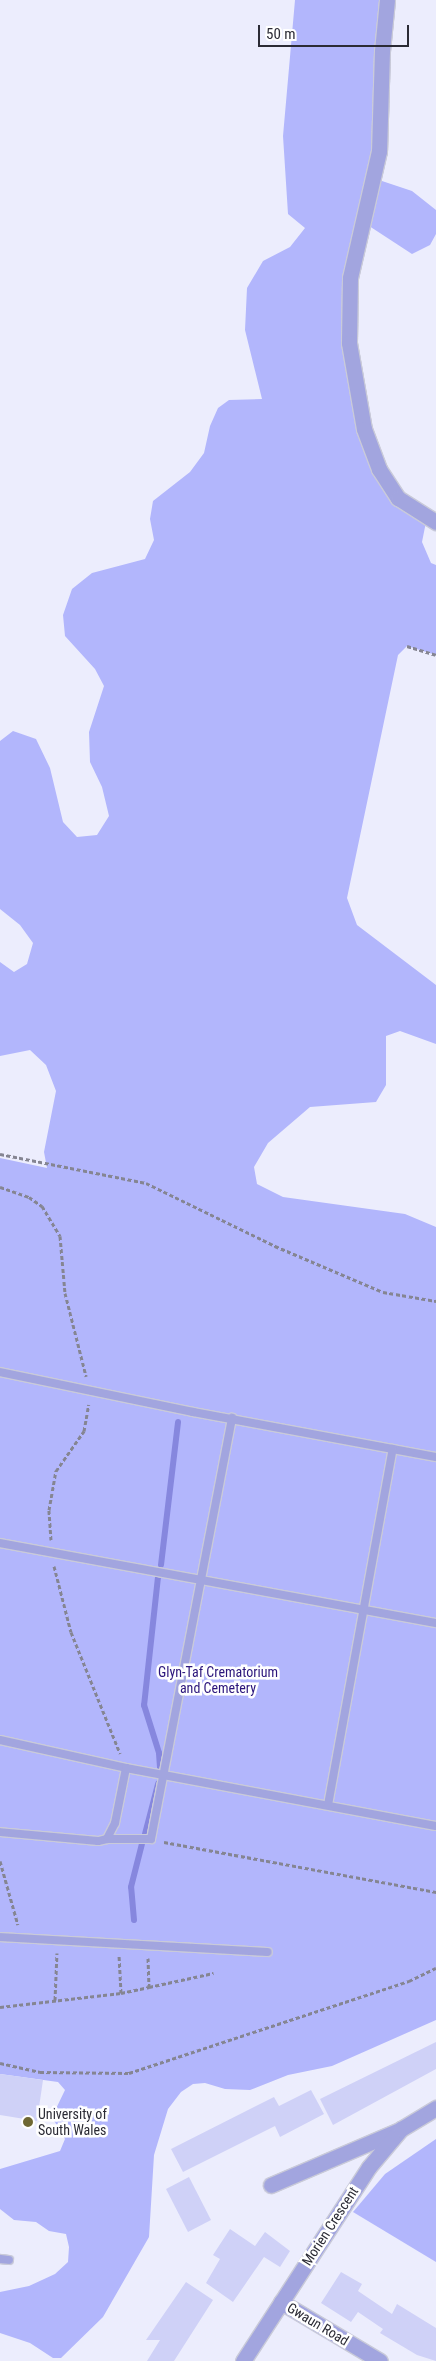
<!DOCTYPE html>
<html>
<head>
<meta charset="utf-8">
<style>
	body { margin:0 }
	#map { position:relative; width:436px; height:2361px; overflow:hidden; background:#ecedfd; font-family:"Roboto Condensed",sans-serif }
	div>[style] { position:absolute }
	.green>* { inset:0; background:#b2b6fc }
	.stream>* { height:6px; margin:-3px; padding:0 3px; transform-origin:3px; border-radius:3px; background:#8687de }
	.building>* { inset:0; background:#cfd1f7 }
	.path>* { height:3px; margin-top:-1.5px; transform-origin:0; background:repeating-linear-gradient(90deg,#858592 0 4px,transparent 0 6.5px) }
	.roads { filter:drop-shadow(1px 0 #c9cad9) drop-shadow(-1px 0 #c9cad9) drop-shadow(0 1px #c9cad9) drop-shadow(0 -1px #c9cad9) }
	.lane>* { height:8px; margin:-4px; padding:0 4px; transform-origin:4px; border-radius:4px; background:#a2a5df }
	.street>* { height:15px; margin:-7.5px; padding:0 7.5px; transform-origin:7.5px; border-radius:7.5px; background:#a2a5df }
	.dots>* { width:14px; height:14px; translate:-50% -50%; box-sizing:border-box; border:2px solid #fff; border-radius:50% }
	span { translate:-50% -50%; white-space:nowrap; text-align:center; line-height:1.15; -webkit-text-stroke:5px #fff; paint-order:stroke }
	.park-label { font-size:14px; color:#2b157b }
	.poi-label { font-size:14px; color:#2b2b35 }
	.left { translate:0 -50%; text-align:left }
	.street-label { font-size:14px; color:#2b2b35 }
	.scale { position:absolute; left:258px; top:25px; width:151px; height:22px; box-sizing:border-box; border:2px solid #2b2b35; border-top:0; padding-left:6px; font-size:15px; line-height:18px; white-space:nowrap; color:#2b2b35; -webkit-text-stroke:4px #fff; paint-order:stroke }
</style>
</head>
<body>
<div id="map">
	<div class="green">
		<i style="clip-path:polygon(295px 0,388px 0,373px 178px,412px 191px,436px 210px,436px 234px,430px 245px,412px 254px,363px 222px,349px 343px,379px 469px,427px 517px,422px 542px,431px 563px,436px 565px,436px 655px,407px 646px,398px 655px,347px 898px,357px 925px,436px 985px,436px 1044px,400px 1031px,386px 1036px,386px 1085px,376px 1102px,310px 1107px,268px 1143px,254px 1167px,257px 1184px,283px 1197px,405px 1214px,436px 1227px,436px 2020px,332px 2066px,288px 2075px,250px 2090px,225px 2089px,205px 2083px,193px 2084px,181px 2092px,168px 2109px,154px 2155px,149px 2237px,103px 2317px,61px 2358px,53px 2358px,30px 2343px,0 2333px,0 2292px,29px 2286px,55px 2274px,68px 2262px,69px 2247px,66px 2234px,49px 2231px,36px 2222px,14px 2220px,0 2209px,0 2169px,60px 2151px,65px 2139px,52px 2117px,65px 2090px,58px 2082px,0 2074px,0 1158px,47px 1168px,44px 1152px,56px 1091px,46px 1065px,30px 1050px,0 1056px,0 962px,14px 972px,27px 964px,33px 943px,20px 925px,0 909px,0 741px,13px 731px,36px 739px,50px 768px,63px 822px,77px 837px,97px 835px,109px 816px,102px 787px,90px 762px,89px 732px,104px 686px,95px 669px,65px 636px,63px 615px,72px 589px,92px 573px,145px 559px,154px 540px,150px 519px,153px 501px,190px 472px,204px 453px,210px 426px,218px 408px,229px 400px,262px 399px,245px 330px,247px 288px,263px 261px,290px 247px,305px 228px,288px 214px,283px 136px)"></i>
		<i style="clip-path:polygon(436px 2139px,436px 2262px,353px 2212px,385px 2174px)"></i>
	</div>
	<div class="stream">
		<i style="left:161px;top:1565px;width:144px;rotate:-83.2deg"></i>
		<i style="left:158px;top:1577px;width:129px;rotate:96.2deg"></i>
		<i style="left:144px;top:1705px;width:50px;rotate:72.6deg"></i>
		<i style="left:159px;top:1753px;width:16px;rotate:86deg"></i>
		<i style="left:145px;top:1834px;width:52px;rotate:-75.4deg"></i>
		<i style="left:134px;top:1920px;width:33px;rotate:-95deg"></i>
		<i style="left:131px;top:1887px;width:44px;rotate:-75.7deg"></i>
	</div>
	<div class="building">
		<i style="clip-path:polygon(436px 2042px,436px 2069px,333px 2125px,320px 2099px)"></i>
		<i style="clip-path:polygon(0 2074px,43px 2080px,37px 2121px,0 2115px)"></i>
		<i style="clip-path:polygon(311px 2090px,324px 2114px,280px 2137px,275px 2126px,183px 2172px,171px 2149px,274px 2097px,279px 2106px)"></i>
		<i style="clip-path:polygon(189px 2177px,211px 2220px,188px 2232px,166px 2189px)"></i>
		<i style="clip-path:polygon(230px 2229px,255px 2246px,265px 2232px,290px 2251px,280px 2267px,264px 2257px,233px 2302px,206px 2283px,220px 2259px,213px 2255px)"></i>
		<i style="clip-path:polygon(341px 2272px,362px 2284px,358px 2291px,392px 2314px,397px 2304px,436px 2328px,436px 2361px,417px 2355px,380px 2333px,383px 2329px,358px 2312px,351px 2322px,321px 2303px)"></i>
		<i style="clip-path:polygon(186px 2282px,213px 2300px,174px 2361px,147px 2361px,160px 2340px,146px 2340px)"></i>
	</div>
	<div class="path">
		<i style="left:407px;top:646px;width:30px;rotate:17deg"></i>
		<i style="left:0;top:1154px;width:149px;rotate:11.2deg"></i>
		<i style="left:146px;top:1183px;width:144px;rotate:26deg"></i>
		<i style="left:275px;top:1246px;width:117px;rotate:23.1deg"></i>
		<i style="left:383px;top:1292px;width:54px;rotate:9.6deg"></i>
		<i style="left:0;top:1187px;width:31px;rotate:19deg"></i>
		<i style="left:29px;top:1197px;width:16px;rotate:35deg"></i>
		<i style="left:42px;top:1206px;width:35px;rotate:59deg"></i>
		<i style="left:60px;top:1236px;width:57px;rotate:85deg"></i>
		<i style="left:65px;top:1293px;width:86px;rotate:75.8deg"></i>
		<i style="left:51px;top:1540px;width:30px;rotate:-94deg"></i>
		<i style="left:49px;top:1510px;width:40px;rotate:-80deg"></i>
		<i style="left:56px;top:1471px;width:49px;rotate:-55deg"></i>
		<i style="left:84px;top:1431px;width:27px;rotate:-80deg"></i>
		<i style="left:54px;top:1566px;width:68px;rotate:75.6deg"></i>
		<i style="left:71px;top:1632px;width:131px;rotate:68deg"></i>
		<i style="left:164px;top:1842px;width:277px;rotate:10.4deg"></i>
		<i style="left:0;top:1861px;width:66px;rotate:74.3deg"></i>
		<i style="left:148px;top:1958px;width:29px;rotate:88deg"></i>
		<i style="left:149px;top:1987px;width:66px;rotate:-12.3deg"></i>
		<i style="left:121px;top:1993px;width:29px;rotate:-12deg"></i>
		<i style="left:55px;top:2000px;width:47px;rotate:-87.6deg"></i>
		<i style="left:0;top:2007px;width:122px;rotate:-6.6deg"></i>
		<i style="left:121px;top:1993px;width:37px;rotate:-93deg"></i>
		<i style="left:0;top:2063px;width:41px;rotate:12.7deg"></i>
		<i style="left:40px;top:2072px;width:89px;rotate:0.6deg"></i>
		<i style="left:129px;top:2073px;width:295px;rotate:-18.2deg"></i>
		<i style="left:409px;top:1981px;width:30px;rotate:-26deg"></i>
	</div>
	<div class="roads">
		<div class="lane">
			<i style="left:0;top:1372px;width:197px;rotate:11.7deg"></i>
			<i style="left:193px;top:1412px;width:247px;rotate:10.5deg"></i>
			<i style="left:0;top:1543px;width:443px;rotate:10.4deg"></i>
			<i style="left:0;top:1740px;width:129px;rotate:12.5deg"></i>
			<i style="left:126px;top:1768px;width:56px;rotate:101.3deg"></i>
			<i style="left:115px;top:1823px;width:18px;rotate:117deg"></i>
			<i style="left:107px;top:1839px;width:9px;rotate:167deg"></i>
			<i style="left:98px;top:1841px;width:98px;rotate:-174.8deg"></i>
			<i style="left:126px;top:1768px;width:315px;rotate:10.6deg"></i>
			<i style="left:328px;top:1805px;width:362px;rotate:-79.7deg"></i>
			<i style="left:107px;top:1839px;width:44px"></i>
			<i style="left:151px;top:1839px;width:429px;rotate:-79.1deg"></i>
			<i style="left:0;top:1937px;width:268px;rotate:3.2deg"></i>
			<i style="left:0;top:2259px;width:9px;rotate:6deg"></i>
		</div>
		<div class="street">
			<i style="left:387px;top:0;width:51px;rotate:95.6deg"></i>
			<i style="left:382px;top:51px;width:100px;rotate:91.7deg"></i>
			<i style="left:379px;top:151px;width:130px;rotate:102.9deg"></i>
			<i style="left:350px;top:278px;width:65px;rotate:90.9deg"></i>
			<i style="left:349px;top:343px;width:87px;rotate:80.1deg"></i>
			<i style="left:364px;top:429px;width:43px;rotate:69.4deg"></i>
			<i style="left:379px;top:469px;width:35px;rotate:57deg"></i>
			<i style="left:398px;top:498px;width:45px;rotate:32.3deg"></i>
			<i style="left:271px;top:2185px;width:137px;rotate:-23.2deg"></i>
			<i style="left:281px;top:2302px;width:115px;rotate:30.8deg"></i>
			<i style="left:243px;top:2361px;width:231px;rotate:-57deg"></i>
			<i style="left:369px;top:2167px;width:50px;rotate:-49.9deg"></i>
			<i style="left:401px;top:2129px;width:41px;rotate:-31deg"></i>
		</div>
	</div>
	<div class="dots">
		<i style="left:28px;top:2122px;background:#6e6733"></i>
	</div>
	<div class="park-label">
		<span style="left:218px;top:1680px">Glyn-Taf Crematorium<br>and Cemetery</span>
	</div>
	<div class="poi-label">
		<span class="left" style="left:38px;top:2122px">University of<br>South Wales</span>
	</div>
	<div class="street-label">
		<span style="left:330px;top:2226px;rotate:-57deg">Morien Crescent</span>
		<span style="left:318px;top:2324px;rotate:31deg">Gwaun Road</span>
	</div>
	<div class="scale">50 m</div>
</div>
</body>
</html>
